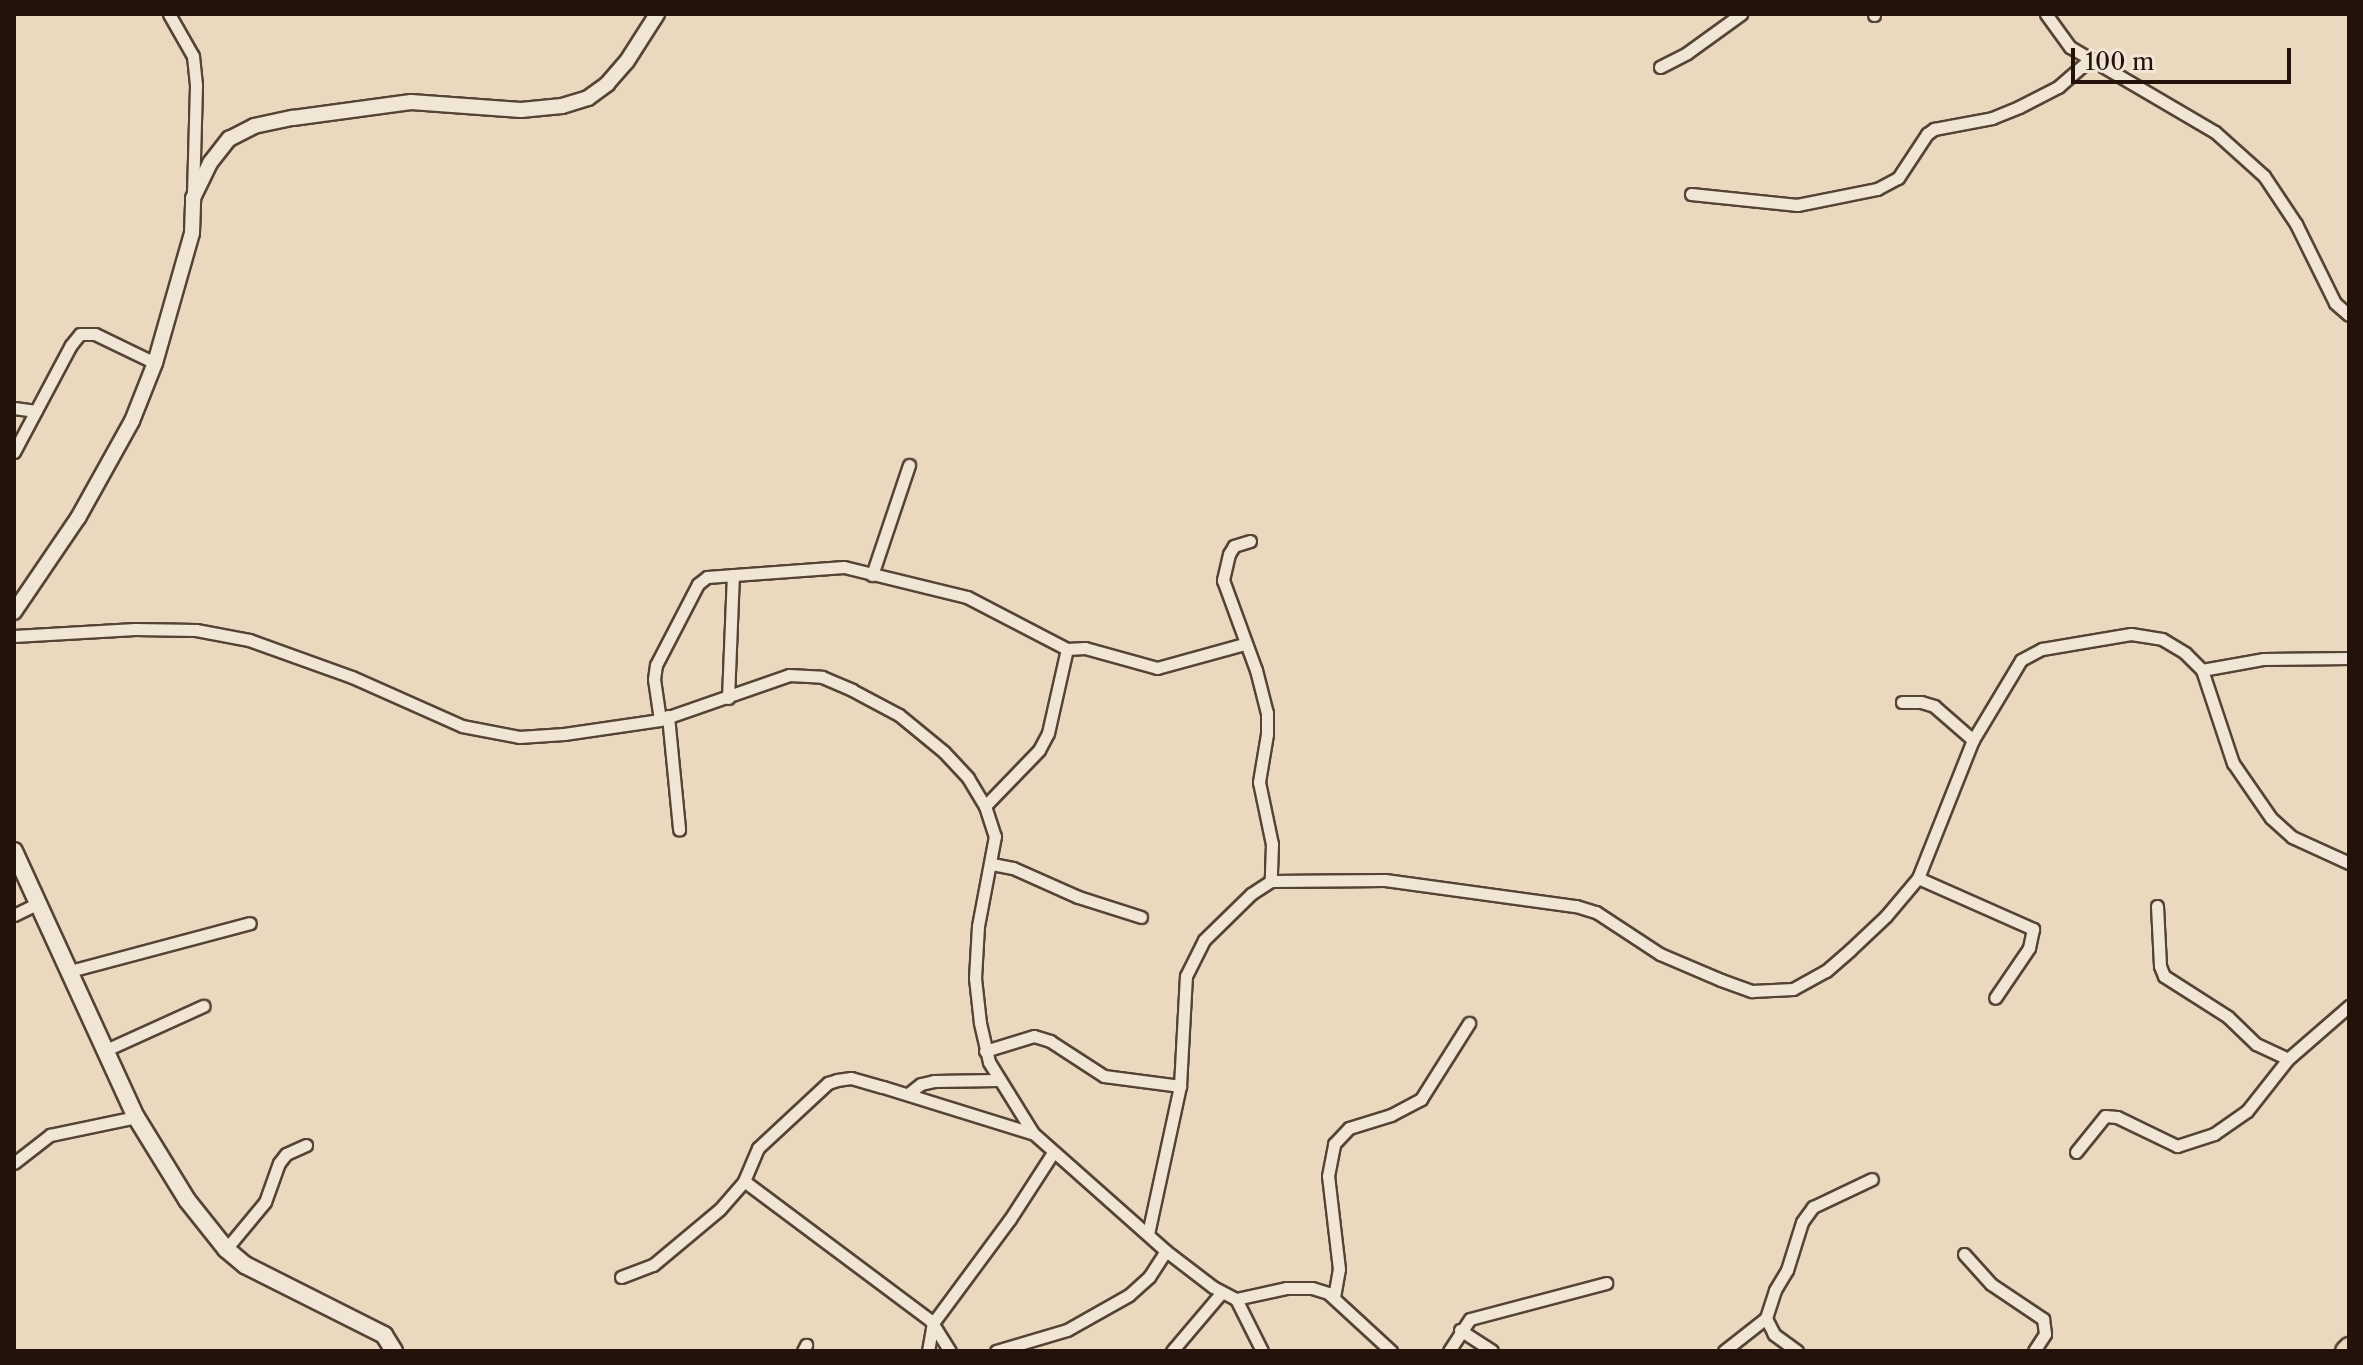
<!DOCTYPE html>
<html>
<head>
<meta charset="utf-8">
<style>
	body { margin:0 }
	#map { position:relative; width:2363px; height:1365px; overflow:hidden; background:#ead9be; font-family:"Libre Caslon Text",serif }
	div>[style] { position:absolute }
	.roads { filter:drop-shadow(2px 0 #554436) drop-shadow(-2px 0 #554436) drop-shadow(0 2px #554436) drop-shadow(0 -2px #554436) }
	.minor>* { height:11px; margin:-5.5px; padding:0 5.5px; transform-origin:5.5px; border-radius:5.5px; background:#f1e6d5 }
	.tertiary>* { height:14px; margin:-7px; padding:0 7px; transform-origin:7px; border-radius:7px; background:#f1e6d5 }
	.secondary>* { height:16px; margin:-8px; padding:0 8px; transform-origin:8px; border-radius:8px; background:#f1e6d5 }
	.trunk>* { height:18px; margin:-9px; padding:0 9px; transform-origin:9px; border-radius:9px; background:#ead9be }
	span { translate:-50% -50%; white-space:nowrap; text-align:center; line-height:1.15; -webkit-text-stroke:6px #f1e6d5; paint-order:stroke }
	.frame { position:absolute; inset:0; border:16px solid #231209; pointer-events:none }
	.scale { position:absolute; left:2071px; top:48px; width:220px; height:36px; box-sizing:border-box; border:4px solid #231209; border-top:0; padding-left:10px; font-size:24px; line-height:28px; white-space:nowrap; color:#231209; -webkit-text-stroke:6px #f1e6d5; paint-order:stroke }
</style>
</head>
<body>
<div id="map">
	<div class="roads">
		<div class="minor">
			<i style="left:169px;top:14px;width:48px;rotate:60.3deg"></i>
			<i style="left:193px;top:56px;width:30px;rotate:84deg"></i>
			<i style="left:196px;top:86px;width:109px;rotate:91.6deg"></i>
			<i style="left:2046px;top:14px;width:41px;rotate:54deg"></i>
			<i style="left:2070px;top:47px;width:168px;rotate:30.4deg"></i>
			<i style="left:2215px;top:132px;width:66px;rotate:41.9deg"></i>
			<i style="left:2264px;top:176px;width:58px;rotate:56.3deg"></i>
			<i style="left:2296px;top:224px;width:88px;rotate:63.7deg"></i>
			<i style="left:2335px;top:303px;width:18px;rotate:41deg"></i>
			<i style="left:1874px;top:15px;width:1px;rotate:-90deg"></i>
			<i style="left:1660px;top:67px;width:30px;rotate:-27deg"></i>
			<i style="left:1687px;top:53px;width:67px;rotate:-35.8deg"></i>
			<i style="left:1691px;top:194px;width:107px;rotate:5.9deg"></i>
			<i style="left:1797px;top:205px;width:82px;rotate:-11.3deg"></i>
			<i style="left:1877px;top:189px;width:24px;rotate:-28deg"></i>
			<i style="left:1898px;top:178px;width:53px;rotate:-56.6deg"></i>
			<i style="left:1927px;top:134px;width:9px;rotate:-36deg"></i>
			<i style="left:1934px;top:129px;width:59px;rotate:-10.7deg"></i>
			<i style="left:1992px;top:118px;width:29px;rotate:-22deg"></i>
			<i style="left:2019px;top:107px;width:44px;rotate:-27.1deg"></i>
			<i style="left:2058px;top:87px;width:41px;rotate:-41.1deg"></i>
			<i style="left:14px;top:408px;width:22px;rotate:8deg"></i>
			<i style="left:14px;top:452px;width:121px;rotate:-62deg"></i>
			<i style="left:71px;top:345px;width:14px;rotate:-51deg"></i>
			<i style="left:80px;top:334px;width:15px"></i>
			<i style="left:95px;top:334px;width:67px;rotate:25.8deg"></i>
			<i style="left:1250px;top:541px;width:17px;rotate:163deg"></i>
			<i style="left:1234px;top:546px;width:9px;rotate:122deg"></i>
			<i style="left:1229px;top:554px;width:27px;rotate:103deg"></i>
			<i style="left:1223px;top:580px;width:96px;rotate:69.9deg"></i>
			<i style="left:1256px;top:670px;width:44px;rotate:75.7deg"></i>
			<i style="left:1267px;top:713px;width:21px;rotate:90deg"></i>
			<i style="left:1267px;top:734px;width:49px;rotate:99.5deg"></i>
			<i style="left:1259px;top:782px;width:63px;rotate:78.2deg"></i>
			<i style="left:1272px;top:844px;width:37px;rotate:92deg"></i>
			<i style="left:872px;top:575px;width:116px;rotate:-71.4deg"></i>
			<i style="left:14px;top:636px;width:121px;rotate:-3.3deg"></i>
			<i style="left:135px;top:629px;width:61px;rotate:0.9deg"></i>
			<i style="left:196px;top:630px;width:54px;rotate:10.7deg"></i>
			<i style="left:249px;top:640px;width:109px;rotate:19.8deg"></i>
			<i style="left:352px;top:677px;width:120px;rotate:24deg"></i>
			<i style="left:462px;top:726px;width:58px;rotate:10.9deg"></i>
			<i style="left:519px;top:737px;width:45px;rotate:-3.8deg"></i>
			<i style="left:564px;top:734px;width:97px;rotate:-8.3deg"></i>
			<i style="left:660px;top:720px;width:137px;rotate:-19.2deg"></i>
			<i style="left:789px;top:675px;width:33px;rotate:3deg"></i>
			<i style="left:822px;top:677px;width:33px;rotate:23deg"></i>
			<i style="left:852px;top:690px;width:53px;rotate:28deg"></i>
			<i style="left:899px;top:715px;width:58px;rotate:39.4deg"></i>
			<i style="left:944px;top:752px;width:35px;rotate:47deg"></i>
			<i style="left:968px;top:778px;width:33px;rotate:59deg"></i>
			<i style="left:985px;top:806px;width:32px;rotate:72deg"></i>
			<i style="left:995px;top:836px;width:92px;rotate:100.7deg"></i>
			<i style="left:978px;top:926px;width:52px;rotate:93.3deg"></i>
			<i style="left:975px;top:978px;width:45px;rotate:83.7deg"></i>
			<i style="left:980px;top:1023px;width:40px;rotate:77deg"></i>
			<i style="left:989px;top:1062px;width:84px;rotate:58.2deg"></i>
			<i style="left:1033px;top:1133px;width:178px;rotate:41.6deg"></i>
			<i style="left:1166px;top:1251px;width:59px;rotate:37.5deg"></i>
			<i style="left:1213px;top:1287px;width:26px;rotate:28deg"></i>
			<i style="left:1236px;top:1299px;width:51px;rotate:-12.4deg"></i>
			<i style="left:1286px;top:1288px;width:26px"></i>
			<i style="left:1312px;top:1288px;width:17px;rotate:17deg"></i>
			<i style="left:1328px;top:1293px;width:86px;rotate:42.6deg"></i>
			<i style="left:2202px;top:670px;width:63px;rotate:-10.1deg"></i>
			<i style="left:2264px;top:659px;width:85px;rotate:-0.7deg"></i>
			<i style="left:728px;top:698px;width:123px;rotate:-87.7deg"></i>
			<i style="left:1902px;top:702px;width:19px"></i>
			<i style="left:1921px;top:702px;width:14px;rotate:17deg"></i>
			<i style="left:1934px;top:706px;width:52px;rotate:41.1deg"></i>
			<i style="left:668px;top:716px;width:114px;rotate:84.4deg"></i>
			<i style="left:660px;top:720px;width:41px;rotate:-98.3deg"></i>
			<i style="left:654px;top:679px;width:14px;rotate:-82deg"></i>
			<i style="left:656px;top:665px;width:91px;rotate:-62.6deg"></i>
			<i style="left:698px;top:584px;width:11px;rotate:-38deg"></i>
			<i style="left:707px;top:577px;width:137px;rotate:-4.2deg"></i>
			<i style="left:844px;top:567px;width:127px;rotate:13.7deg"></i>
			<i style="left:967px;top:597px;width:113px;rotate:27.5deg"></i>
			<i style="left:1067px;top:649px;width:18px;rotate:-3deg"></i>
			<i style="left:1085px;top:648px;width:75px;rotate:15.5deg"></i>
			<i style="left:1157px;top:668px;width:90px;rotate:-15.4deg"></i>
			<i style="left:985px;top:806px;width:78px;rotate:-46deg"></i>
			<i style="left:1039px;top:750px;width:19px;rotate:-62deg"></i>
			<i style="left:1048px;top:733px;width:86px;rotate:-77.3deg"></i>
			<i style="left:992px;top:864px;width:21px;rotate:11deg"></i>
			<i style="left:1013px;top:868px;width:71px;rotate:24deg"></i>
			<i style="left:1078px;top:897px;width:66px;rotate:17.6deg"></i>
			<i style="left:1918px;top:878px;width:126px;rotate:23.9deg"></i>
			<i style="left:2033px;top:929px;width:19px;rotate:102deg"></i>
			<i style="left:2029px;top:948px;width:60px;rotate:124.2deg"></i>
			<i style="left:2157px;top:906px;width:60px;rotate:87.1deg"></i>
			<i style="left:2160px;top:966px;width:11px;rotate:68deg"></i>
			<i style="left:2164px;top:976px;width:76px;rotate:32.6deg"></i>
			<i style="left:2228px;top:1017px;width:39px;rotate:44deg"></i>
			<i style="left:2256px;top:1044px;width:35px;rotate:25deg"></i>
			<i style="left:14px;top:915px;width:25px;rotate:-26deg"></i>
			<i style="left:70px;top:971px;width:186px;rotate:-14.9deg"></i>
			<i style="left:106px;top:1050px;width:107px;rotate:-24.4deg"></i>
			<i style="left:985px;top:1051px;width:51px;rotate:-17deg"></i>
			<i style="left:1034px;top:1036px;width:17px;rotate:17deg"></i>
			<i style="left:1050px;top:1041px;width:64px;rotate:32.9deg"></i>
			<i style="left:1104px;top:1076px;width:77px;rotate:7.5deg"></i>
			<i style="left:908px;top:1094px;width:16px;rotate:-38deg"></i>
			<i style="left:921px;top:1084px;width:13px;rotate:-13deg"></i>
			<i style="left:934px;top:1081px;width:64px;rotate:-0.9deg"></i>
			<i style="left:2076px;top:1152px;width:46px;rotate:-51.1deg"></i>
			<i style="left:2105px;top:1116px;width:12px;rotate:5deg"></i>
			<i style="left:2117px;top:1117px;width:67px;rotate:25.8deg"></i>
			<i style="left:2177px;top:1146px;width:39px;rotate:-18deg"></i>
			<i style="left:2214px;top:1134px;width:40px;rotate:-34.9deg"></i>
			<i style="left:2247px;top:1111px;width:66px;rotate:-51.7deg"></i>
			<i style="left:2288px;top:1059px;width:81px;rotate:-41deg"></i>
			<i style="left:14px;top:1163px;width:46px;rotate:-37.9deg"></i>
			<i style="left:50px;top:1135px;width:88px;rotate:-11.8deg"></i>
			<i style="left:744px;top:1181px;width:234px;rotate:36.8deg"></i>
			<i style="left:931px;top:1321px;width:36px;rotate:58deg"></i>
			<i style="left:1148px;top:1234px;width:151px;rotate:-77.8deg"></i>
			<i style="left:1180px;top:1086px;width:110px;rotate:-86.9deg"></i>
			<i style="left:1186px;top:976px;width:40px;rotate:-63.4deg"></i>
			<i style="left:1204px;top:940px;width:66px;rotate:-44.4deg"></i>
			<i style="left:1251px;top:894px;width:24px;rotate:-33deg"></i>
			<i style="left:1271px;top:881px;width:114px;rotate:-0.5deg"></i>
			<i style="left:1385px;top:880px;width:193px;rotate:7.8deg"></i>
			<i style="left:1576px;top:906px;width:21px;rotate:17deg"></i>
			<i style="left:1596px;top:912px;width:77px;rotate:33.3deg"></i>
			<i style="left:1660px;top:954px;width:66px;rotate:23.1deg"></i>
			<i style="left:1721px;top:980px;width:33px;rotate:20deg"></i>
			<i style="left:1752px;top:991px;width:41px;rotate:-2.8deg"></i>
			<i style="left:1793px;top:989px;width:38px;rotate:-29deg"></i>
			<i style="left:1826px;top:971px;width:32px;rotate:-41deg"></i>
			<i style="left:1850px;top:950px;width:50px;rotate:-43.4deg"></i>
			<i style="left:1886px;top:916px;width:50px;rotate:-49.9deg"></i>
			<i style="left:1918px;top:878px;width:149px;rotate:-68.3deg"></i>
			<i style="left:1973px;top:740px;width:93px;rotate:-59deg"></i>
			<i style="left:2021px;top:660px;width:24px;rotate:-28deg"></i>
			<i style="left:2042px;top:649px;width:90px;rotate:-9.6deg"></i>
			<i style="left:2131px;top:634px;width:31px;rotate:9deg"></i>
			<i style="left:2162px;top:639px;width:27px;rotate:31deg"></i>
			<i style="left:2185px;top:653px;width:24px;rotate:45deg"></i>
			<i style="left:2202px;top:670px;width:98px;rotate:71.6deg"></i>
			<i style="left:2233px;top:763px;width:67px;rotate:55.4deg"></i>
			<i style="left:2271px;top:818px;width:28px;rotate:42deg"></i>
			<i style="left:2292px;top:837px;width:63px;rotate:24.5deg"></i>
			<i style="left:226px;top:1249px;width:61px;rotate:-50.3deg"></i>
			<i style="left:265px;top:1202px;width:41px;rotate:-70.3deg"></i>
			<i style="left:279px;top:1163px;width:11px;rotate:-52deg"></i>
			<i style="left:286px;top:1154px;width:22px;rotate:-24deg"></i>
			<i style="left:1964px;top:1254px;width:40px;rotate:48deg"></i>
			<i style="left:1991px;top:1284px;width:63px;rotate:33.9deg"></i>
			<i style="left:2043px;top:1319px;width:15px;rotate:82deg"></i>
			<i style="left:2045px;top:1334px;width:20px;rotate:123deg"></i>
			<i style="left:621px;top:1277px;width:34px;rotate:-21deg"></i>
			<i style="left:653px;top:1265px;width:87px;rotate:-39.9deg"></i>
			<i style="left:720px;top:1209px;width:37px;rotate:-49deg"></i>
			<i style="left:744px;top:1181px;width:36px;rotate:-67deg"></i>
			<i style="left:758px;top:1148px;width:96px;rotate:-42.9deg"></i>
			<i style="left:828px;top:1083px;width:9px;rotate:-18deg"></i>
			<i style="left:837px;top:1080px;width:14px;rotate:-8deg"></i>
			<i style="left:851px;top:1078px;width:33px;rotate:16deg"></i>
			<i style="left:883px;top:1087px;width:156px;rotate:17.2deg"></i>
			<i style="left:1334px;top:1297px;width:28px;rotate:-80deg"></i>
			<i style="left:1339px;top:1269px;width:94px;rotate:-96.7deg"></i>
			<i style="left:1328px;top:1176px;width:33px;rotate:-79deg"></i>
			<i style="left:1334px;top:1144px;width:22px;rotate:-47deg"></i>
			<i style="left:1349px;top:1128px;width:44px;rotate:-17.2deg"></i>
			<i style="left:1391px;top:1115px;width:34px;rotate:-28deg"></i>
			<i style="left:1421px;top:1099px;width:90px;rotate:-57.7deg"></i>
			<i style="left:1236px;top:1299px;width:58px;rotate:63.4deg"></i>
			<i style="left:1460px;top:1330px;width:38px;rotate:33deg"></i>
			<i style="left:803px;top:1351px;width:7px;rotate:-63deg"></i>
			<i style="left:928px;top:1351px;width:28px;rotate:-80deg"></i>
			<i style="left:933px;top:1323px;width:129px;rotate:-53.5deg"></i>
			<i style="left:1010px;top:1219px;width:77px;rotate:-57.1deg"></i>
			<i style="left:996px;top:1351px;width:74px;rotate:-16.5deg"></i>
			<i style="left:1067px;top:1330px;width:71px;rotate:-29.4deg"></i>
			<i style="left:1129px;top:1295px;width:27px;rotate:-42deg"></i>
			<i style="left:1149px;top:1277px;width:31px;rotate:-57deg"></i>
			<i style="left:1172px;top:1351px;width:77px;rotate:-49.7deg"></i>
			<i style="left:1449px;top:1351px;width:38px;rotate:-57deg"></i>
			<i style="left:1470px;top:1319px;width:141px;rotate:-14.8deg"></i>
			<i style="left:1724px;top:1351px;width:53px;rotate:-38.2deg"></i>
			<i style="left:1797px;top:1351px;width:29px;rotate:-144deg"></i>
			<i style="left:1774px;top:1334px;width:18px;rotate:-117deg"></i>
			<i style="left:1766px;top:1318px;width:29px;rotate:-72deg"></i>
			<i style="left:1775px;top:1290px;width:23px;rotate:-59deg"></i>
			<i style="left:1787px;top:1270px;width:50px;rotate:-72.6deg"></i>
			<i style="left:1802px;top:1222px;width:19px;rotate:-54deg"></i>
			<i style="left:1813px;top:1207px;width:65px;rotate:-25.4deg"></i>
		</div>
		<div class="tertiary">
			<i style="left:14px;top:612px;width:114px;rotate:-55.8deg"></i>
			<i style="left:78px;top:518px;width:111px;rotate:-60.9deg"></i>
			<i style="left:132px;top:421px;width:62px;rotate:-68.4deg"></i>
			<i style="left:155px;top:363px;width:135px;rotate:-74.1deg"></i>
			<i style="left:192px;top:233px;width:35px;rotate:-88deg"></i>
			<i style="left:193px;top:198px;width:39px;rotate:-64deg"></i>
			<i style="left:210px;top:163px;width:31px;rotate:-52deg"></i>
			<i style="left:229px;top:139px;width:28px;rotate:-27deg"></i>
			<i style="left:254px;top:126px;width:40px;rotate:-12deg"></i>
			<i style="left:293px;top:118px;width:119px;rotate:-7.7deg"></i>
			<i style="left:411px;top:102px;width:110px;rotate:4.2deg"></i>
			<i style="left:521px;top:110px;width:41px;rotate:-5.6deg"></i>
			<i style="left:562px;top:106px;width:27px;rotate:-17deg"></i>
			<i style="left:588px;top:98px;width:24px;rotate:-36deg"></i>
			<i style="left:607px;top:84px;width:30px;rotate:-49deg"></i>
			<i style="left:627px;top:61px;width:56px;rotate:-57.4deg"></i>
		</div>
		<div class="secondary">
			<i style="left:14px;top:851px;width:293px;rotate:65.4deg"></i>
			<i style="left:136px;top:1117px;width:97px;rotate:58.4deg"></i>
			<i style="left:187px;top:1200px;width:63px;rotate:51.5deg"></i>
			<i style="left:226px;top:1249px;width:25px;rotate:40deg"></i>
			<i style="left:245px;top:1265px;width:156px;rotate:26.7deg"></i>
			<i style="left:384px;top:1335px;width:19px;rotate:58deg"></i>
		</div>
		<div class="trunk">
			<i style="left:2345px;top:1351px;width:6px;rotate:-45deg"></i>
		</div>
	</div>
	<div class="frame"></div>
	<div class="scale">100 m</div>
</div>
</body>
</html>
